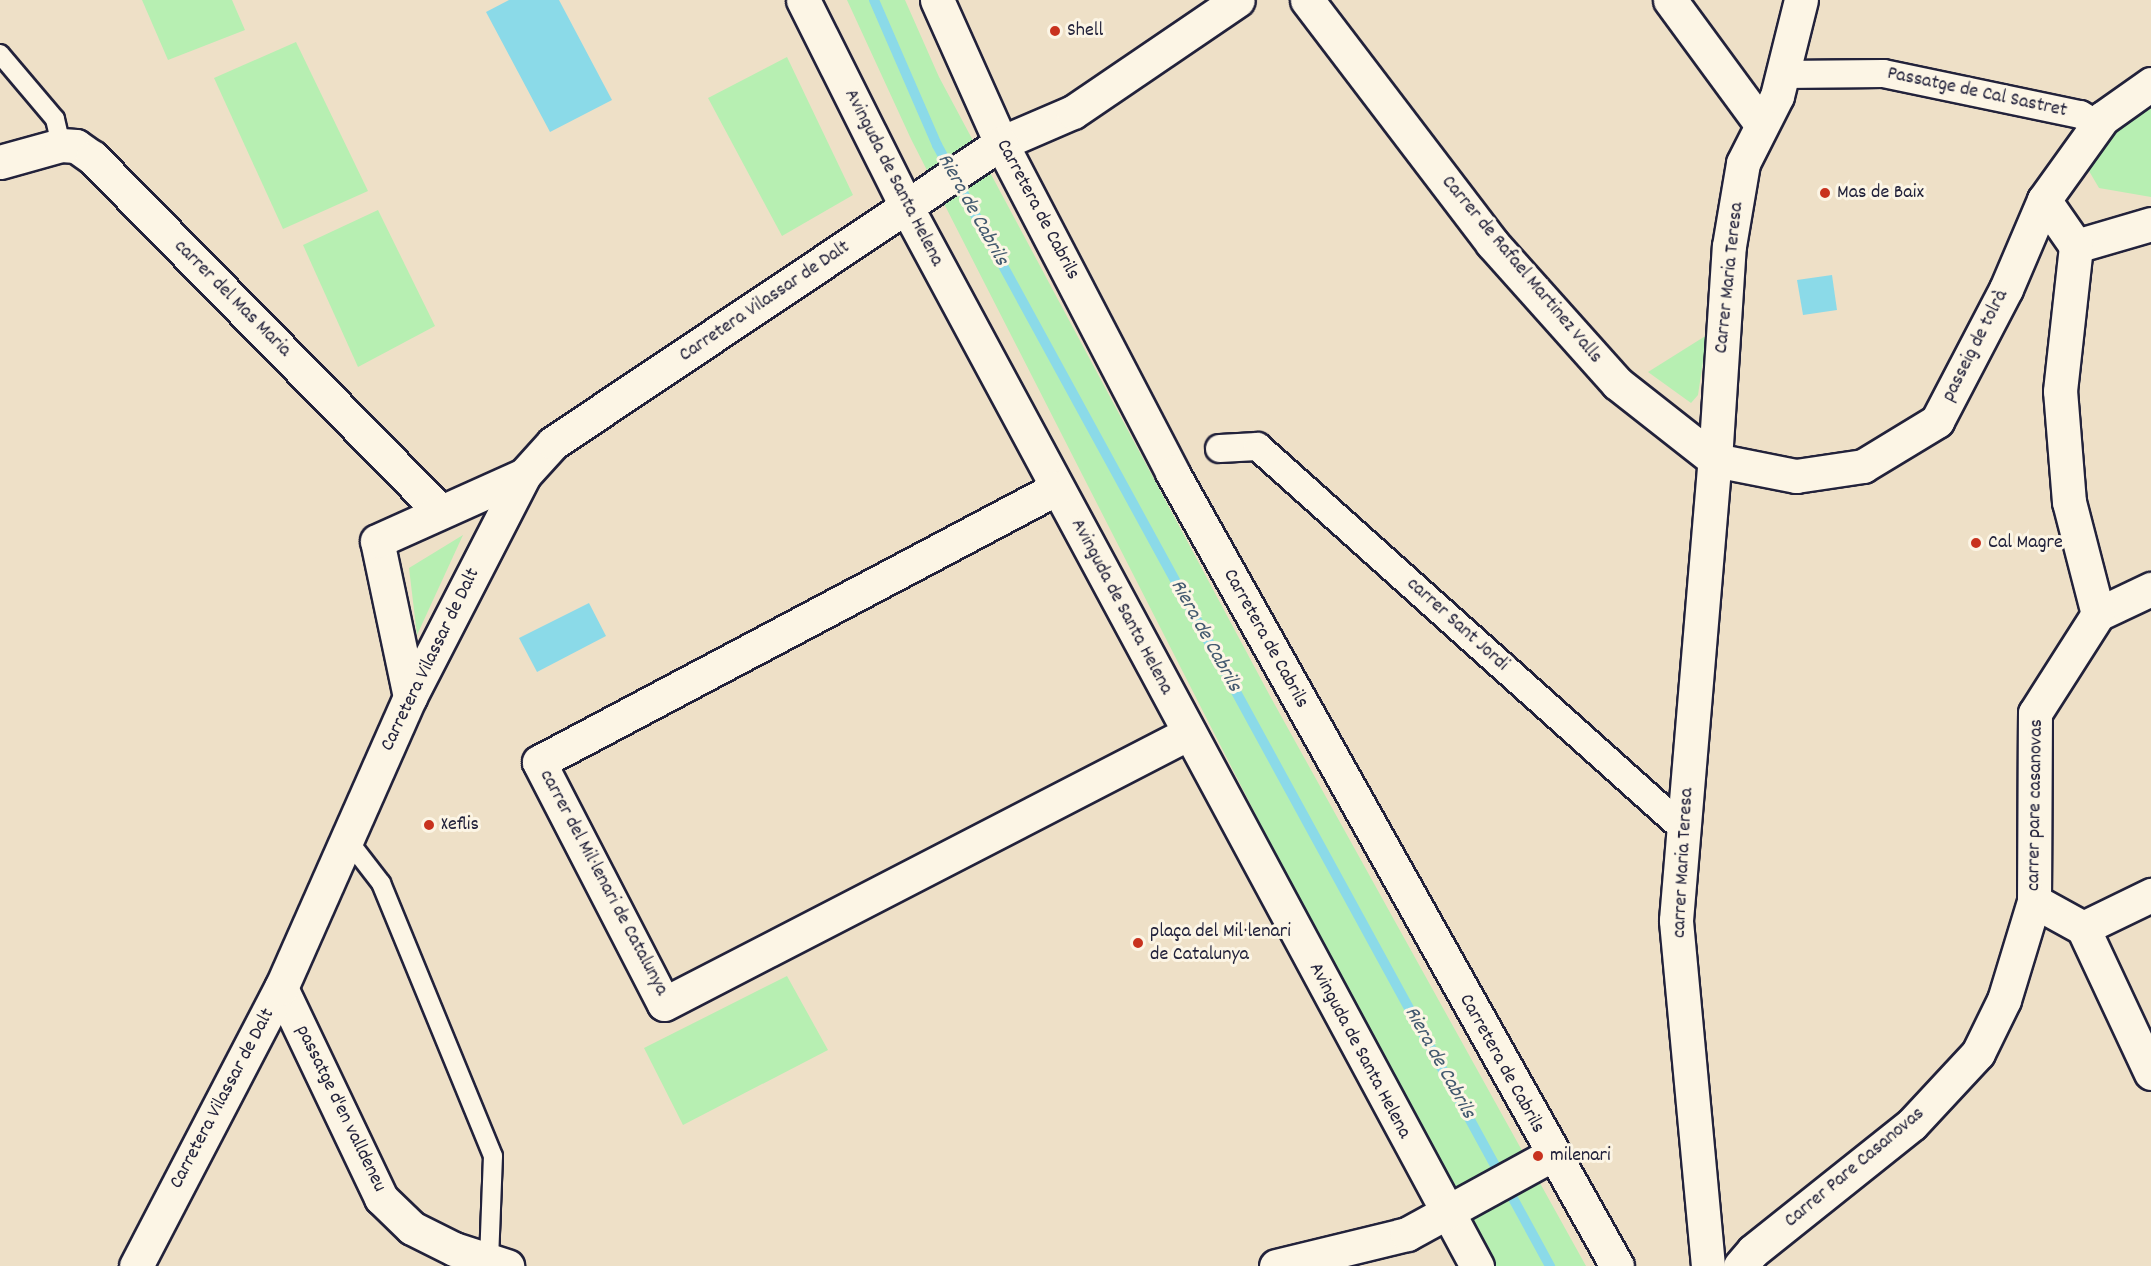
<!DOCTYPE html>
<html>
<head>
<meta charset="utf-8">
<style>
	body { margin:0 }
	#map { position:relative; width:2151px; height:1266px; overflow:hidden; background:#eee0c7; font-family:Dekko,sans-serif }
	div>[style] { position:absolute }
	.green>* { inset:0; background:#b7efb2 }
	.water>* { inset:0; background:#8bdae8 }
	.stream>* { height:10px; margin:-5px; padding:0 5px; transform-origin:5px; border-radius:5px; background:#8bdae8 }
	.roads { filter:drop-shadow(2px 0 #22223b) drop-shadow(-2px 0 #22223b) drop-shadow(0 2px #22223b) drop-shadow(0 -2px #22223b) }
	.service>* { height:18px; margin:-9px; padding:0 9px; transform-origin:9px; border-radius:9px; background:#fcf5e5 }
	.pedestrian>* { height:27px; margin:-13.5px; padding:0 13.5px; transform-origin:13.5px; border-radius:13.5px; background:#fcf5e5 }
	.minor>* { height:33px; margin:-16.5px; padding:0 16.5px; transform-origin:16.5px; border-radius:16.5px; background:#fcf5e5 }
	.tertiary>* { height:33px; margin:-16.5px; padding:0 16.5px; transform-origin:16.5px; border-radius:16.5px; background:#fcf5e5 }
	.dots>* { width:16px; height:16px; translate:-50% -50%; box-sizing:border-box; border:3px solid #fcf5e5; border-radius:50% }
	span { translate:-50% -50%; white-space:nowrap; text-align:center; line-height:1.15; -webkit-text-stroke:6px #fcf5e5; paint-order:stroke }
	.poi-label { font-size:20px; color:#22223b }
	.left { translate:0 -50%; text-align:left }
	.street-label { font-size:20px; color:#22223b }
	.water-label { font-size:21px; color:#42596f; font-style:italic }
</style>
</head>
<body>
<div id="map">
	<div class="green">
		<i style="clip-path:polygon(142px 0,232px 0,245px 30px,168px 60px)"></i>
		<i style="clip-path:polygon(847px 0,905px 0,939px 77px,1270px 696px,1586px 1266px,1486px 1266px,911px 139px)"></i>
		<i style="clip-path:polygon(296px 42px,368px 191px,283px 229px,214px 78px)"></i>
		<i style="clip-path:polygon(787px 57px,853px 195px,782px 236px,708px 98px)"></i>
		<i style="clip-path:polygon(2151px 106px,2151px 197px,2099px 188px,2086px 166px,2117px 122px)"></i>
		<i style="clip-path:polygon(378px 210px,435px 326px,358px 367px,303px 245px)"></i>
		<i style="clip-path:polygon(1707px 335px,1698px 395px,1691px 403px,1648px 372px)"></i>
		<i style="clip-path:polygon(463px 535px,417px 635px,409px 568px)"></i>
		<i style="clip-path:polygon(787px 976px,828px 1050px,683px 1125px,644px 1048px)"></i>
	</div>
	<div class="water">
		<i style="clip-path:polygon(509px 0,559px 0,612px 100px,550px 132px,486px 12px)"></i>
		<i style="clip-path:polygon(1832px 275px,1837px 310px,1803px 315px,1797px 280px)"></i>
		<i style="clip-path:polygon(589px 603px,606px 636px,537px 672px,519px 638px)"></i>
	</div>
	<div class="stream">
		<i style="left:874px;top:0;width:158px;rotate:66.5deg"></i>
		<i style="left:937px;top:145px;width:1278px;rotate:61.33deg"></i>
	</div>
	<div class="roads">
		<div class="service">
			<i style="left:0;top:54px;width:85px;rotate:49.8deg"></i>
			<i style="left:55px;top:119px;width:27px;rotate:77deg"></i>
			<i style="left:347px;top:839px;width:56px;rotate:52.3deg"></i>
			<i style="left:381px;top:883px;width:295px;rotate:67.7deg"></i>
			<i style="left:493px;top:1156px;width:104px;rotate:92.2deg"></i>
		</div>
		<div class="pedestrian">
			<i style="left:1782px;top:74px;width:101px;rotate:-0.6deg"></i>
			<i style="left:1883px;top:73px;width:201px;rotate:11.8deg"></i>
			<i style="left:2080px;top:114px;width:21px;rotate:31deg"></i>
			<i style="left:1219px;top:448px;width:38px;rotate:-3deg"></i>
			<i style="left:1257px;top:446px;width:574px;rotate:41.89deg"></i>
		</div>
		<div class="minor">
			<i style="left:803px;top:0;width:233px;rotate:63.4deg"></i>
			<i style="left:907px;top:208px;width:1202px;rotate:61.69deg"></i>
			<i style="left:1307px;top:0;width:305px;rotate:52.7deg"></i>
			<i style="left:1492px;top:243px;width:188px;rotate:48.2deg"></i>
			<i style="left:1617px;top:383px;width:125px;rotate:38.2deg"></i>
			<i style="left:1715px;top:460px;width:83px;rotate:11.2deg"></i>
			<i style="left:1796px;top:476px;width:68px;rotate:-8.5deg"></i>
			<i style="left:1863px;top:466px;width:87px;rotate:-31.3deg"></i>
			<i style="left:1937px;top:421px;width:149px;rotate:-62.4deg"></i>
			<i style="left:2006px;top:289px;width:97px;rotate:-66.9deg"></i>
			<i style="left:2044px;top:200px;width:101px;rotate:-54.3deg"></i>
			<i style="left:2103px;top:118px;width:59px;rotate:-35.3deg"></i>
			<i style="left:1670px;top:0;width:154px;rotate:53.7deg"></i>
			<i style="left:1001px;top:143px;width:78px;rotate:-23.3deg"></i>
			<i style="left:1073px;top:112px;width:199px;rotate:-34.2deg"></i>
			<i style="left:0;top:162px;width:63px;rotate:-15.6deg"></i>
			<i style="left:61px;top:145px;width:15px;rotate:4deg"></i>
			<i style="left:76px;top:146px;width:19px;rotate:35deg"></i>
			<i style="left:92px;top:157px;width:496px;rotate:45.5deg"></i>
			<i style="left:2076px;top:246px;width:78px;rotate:-16.3deg"></i>
			<i style="left:1057px;top:488px;width:586px;rotate:152.12deg"></i>
			<i style="left:539px;top:762px;width:272px;rotate:62.7deg"></i>
			<i style="left:664px;top:1004px;width:591px;rotate:-27.3deg"></i>
			<i style="left:2098px;top:614px;width:59px;rotate:-25.3deg"></i>
			<i style="left:410px;top:697px;width:159px;rotate:-101.9deg"></i>
			<i style="left:377px;top:541px;width:161px;rotate:-24.2deg"></i>
			<i style="left:2034px;top:901px;width:56px;rotate:28.9deg"></i>
			<i style="left:2083px;top:928px;width:160px;rotate:64.9deg"></i>
			<i style="left:2083px;top:928px;width:76px;rotate:-25.9deg"></i>
			<i style="left:281px;top:988px;width:233px;rotate:64.5deg"></i>
			<i style="left:381px;top:1198px;width:43px;rotate:44.1deg"></i>
			<i style="left:412px;top:1228px;width:47px;rotate:26.6deg"></i>
			<i style="left:454px;top:1249px;width:56px;rotate:17.8deg"></i>
			<i style="left:1276px;top:1266px;width:135px;rotate:-13.7deg"></i>
			<i style="left:1407px;top:1234px;width:164px;rotate:-28.7deg"></i>
			<i style="left:1708px;top:1266px;width:347px;rotate:-95.3deg"></i>
			<i style="left:1676px;top:920px;width:462px;rotate:-85.2deg"></i>
			<i style="left:1715px;top:460px;width:214px;rotate:-86.3deg"></i>
			<i style="left:1729px;top:246px;width:84px;rotate:-80.4deg"></i>
			<i style="left:1743px;top:163px;width:75px;rotate:-63.1deg"></i>
			<i style="left:1777px;top:96px;width:99px;rotate:-76deg"></i>
			<i style="left:1740px;top:1266px;width:20px;rotate:-49deg"></i>
			<i style="left:1753px;top:1251px;width:203px;rotate:-38.6deg"></i>
			<i style="left:1912px;top:1124px;width:97px;rotate:-47.1deg"></i>
			<i style="left:1978px;top:1053px;width:59px;rotate:-63.9deg"></i>
			<i style="left:2004px;top:1000px;width:103px;rotate:-73.1deg"></i>
			<i style="left:2034px;top:901px;width:188px;rotate:-89.7deg"></i>
			<i style="left:2035px;top:713px;width:117px;rotate:-57.5deg"></i>
			<i style="left:2098px;top:614px;width:116px;rotate:-104.5deg"></i>
			<i style="left:2069px;top:502px;width:111px;rotate:-94.6deg"></i>
			<i style="left:2060px;top:391px;width:146px;rotate:-83.7deg"></i>
			<i style="left:2076px;top:246px;width:56px;rotate:-124.8deg"></i>
		</div>
		<div class="tertiary">
			<i style="left:937px;top:0;width:157px;rotate:65.9deg"></i>
			<i style="left:1001px;top:143px;width:371px;rotate:62.5deg"></i>
			<i style="left:1172px;top:472px;width:910px;rotate:60.73deg"></i>
			<i style="left:136px;top:1266px;width:314px;rotate:-62.5deg"></i>
			<i style="left:281px;top:988px;width:318px;rotate:-66.1deg"></i>
			<i style="left:410px;top:697px;width:250px;rotate:-62.8deg"></i>
			<i style="left:524px;top:475px;width:43px;rotate:-47.8deg"></i>
			<i style="left:553px;top:443px;width:539px;rotate:-33.81deg"></i>
		</div>
	</div>
	<div class="dots">
		<i style="left:1055px;top:31px;background:#c8321e"></i>
		<i style="left:1825px;top:193px;background:#c8321e"></i>
		<i style="left:1976px;top:543px;background:#c8321e"></i>
		<i style="left:429px;top:825px;background:#c8321e"></i>
		<i style="left:1138px;top:943px;background:#c8321e"></i>
		<i style="left:1538px;top:1156px;background:#c8321e"></i>
	</div>
	<div class="poi-label">
		<span class="left" style="left:1067px;top:31px">Shell</span>
		<span class="left" style="left:1837px;top:193px">Mas de Baix</span>
		<span class="left" style="left:1988px;top:543px">Cal Magre</span>
		<span class="left" style="left:441px;top:825px">Xeflis</span>
		<span class="left" style="left:1150px;top:944px">plaça del Mil·lenari<br>de Catalunya</span>
		<span class="left" style="left:1550px;top:1156px">milenari</span>
	</div>
	<div class="street-label">
		<span style="left:1977px;top:93px;rotate:12deg">Passatge de Cal Sastret</span>
		<span style="left:893px;top:178px;rotate:63deg">Avinguda de Santa Helena</span>
		<span style="left:1037px;top:210px;rotate:62deg">Carretera de Cabrils</span>
		<span style="left:1521px;top:270px;rotate:50deg">Carrer de Rafael Martinez Valls</span>
		<span style="left:1730px;top:278px;rotate:-84deg">Carrer Maria Teresa</span>
		<span style="left:232px;top:299px;rotate:45deg">carrer del Mas Maria</span>
		<span style="left:765px;top:302px;rotate:-34deg">Carretera Vilassar de Dalt</span>
		<span style="left:1976px;top:346px;rotate:-63deg">passeig de tolrà</span>
		<span style="left:1121px;top:607px;rotate:62deg">Avinguda de Santa Helena</span>
		<span style="left:1457px;top:625px;rotate:42deg">carrer Sant Jordi</span>
		<span style="left:1265px;top:639px;rotate:61deg">Carretera de Cabrils</span>
		<span style="left:431px;top:660px;rotate:-64deg">Carretera Vilassar de Dalt</span>
		<span style="left:2036px;top:805px;rotate:-89deg">carrer pare casanovas</span>
		<span style="left:1684px;top:863px;rotate:-87deg">carrer Maria Teresa</span>
		<span style="left:603px;top:883px;rotate:62deg">carrer del Mil·lenari de Catalunya</span>
		<span style="left:1359px;top:1051px;rotate:62deg">Avinguda de Santa Helena</span>
		<span style="left:1501px;top:1064px;rotate:61deg">Carretera de Cabrils</span>
		<span style="left:223px;top:1099px;rotate:-62deg">Carretera Vilassar de Dalt</span>
		<span style="left:340px;top:1109px;rotate:64deg">passatge d'en valldeneu</span>
		<span style="left:1855px;top:1168px;rotate:-40deg">Carrer Pare Casanovas</span>
	</div>
	<div class="water-label">
		<span style="left:972px;top:210px;rotate:61deg">Riera de Cabrils</span>
		<span style="left:1205px;top:636px;rotate:61deg">Riera de Cabrils</span>
		<span style="left:1439px;top:1063px;rotate:61deg">Riera de Cabrils</span>
	</div>
</div>
</body>
</html>
